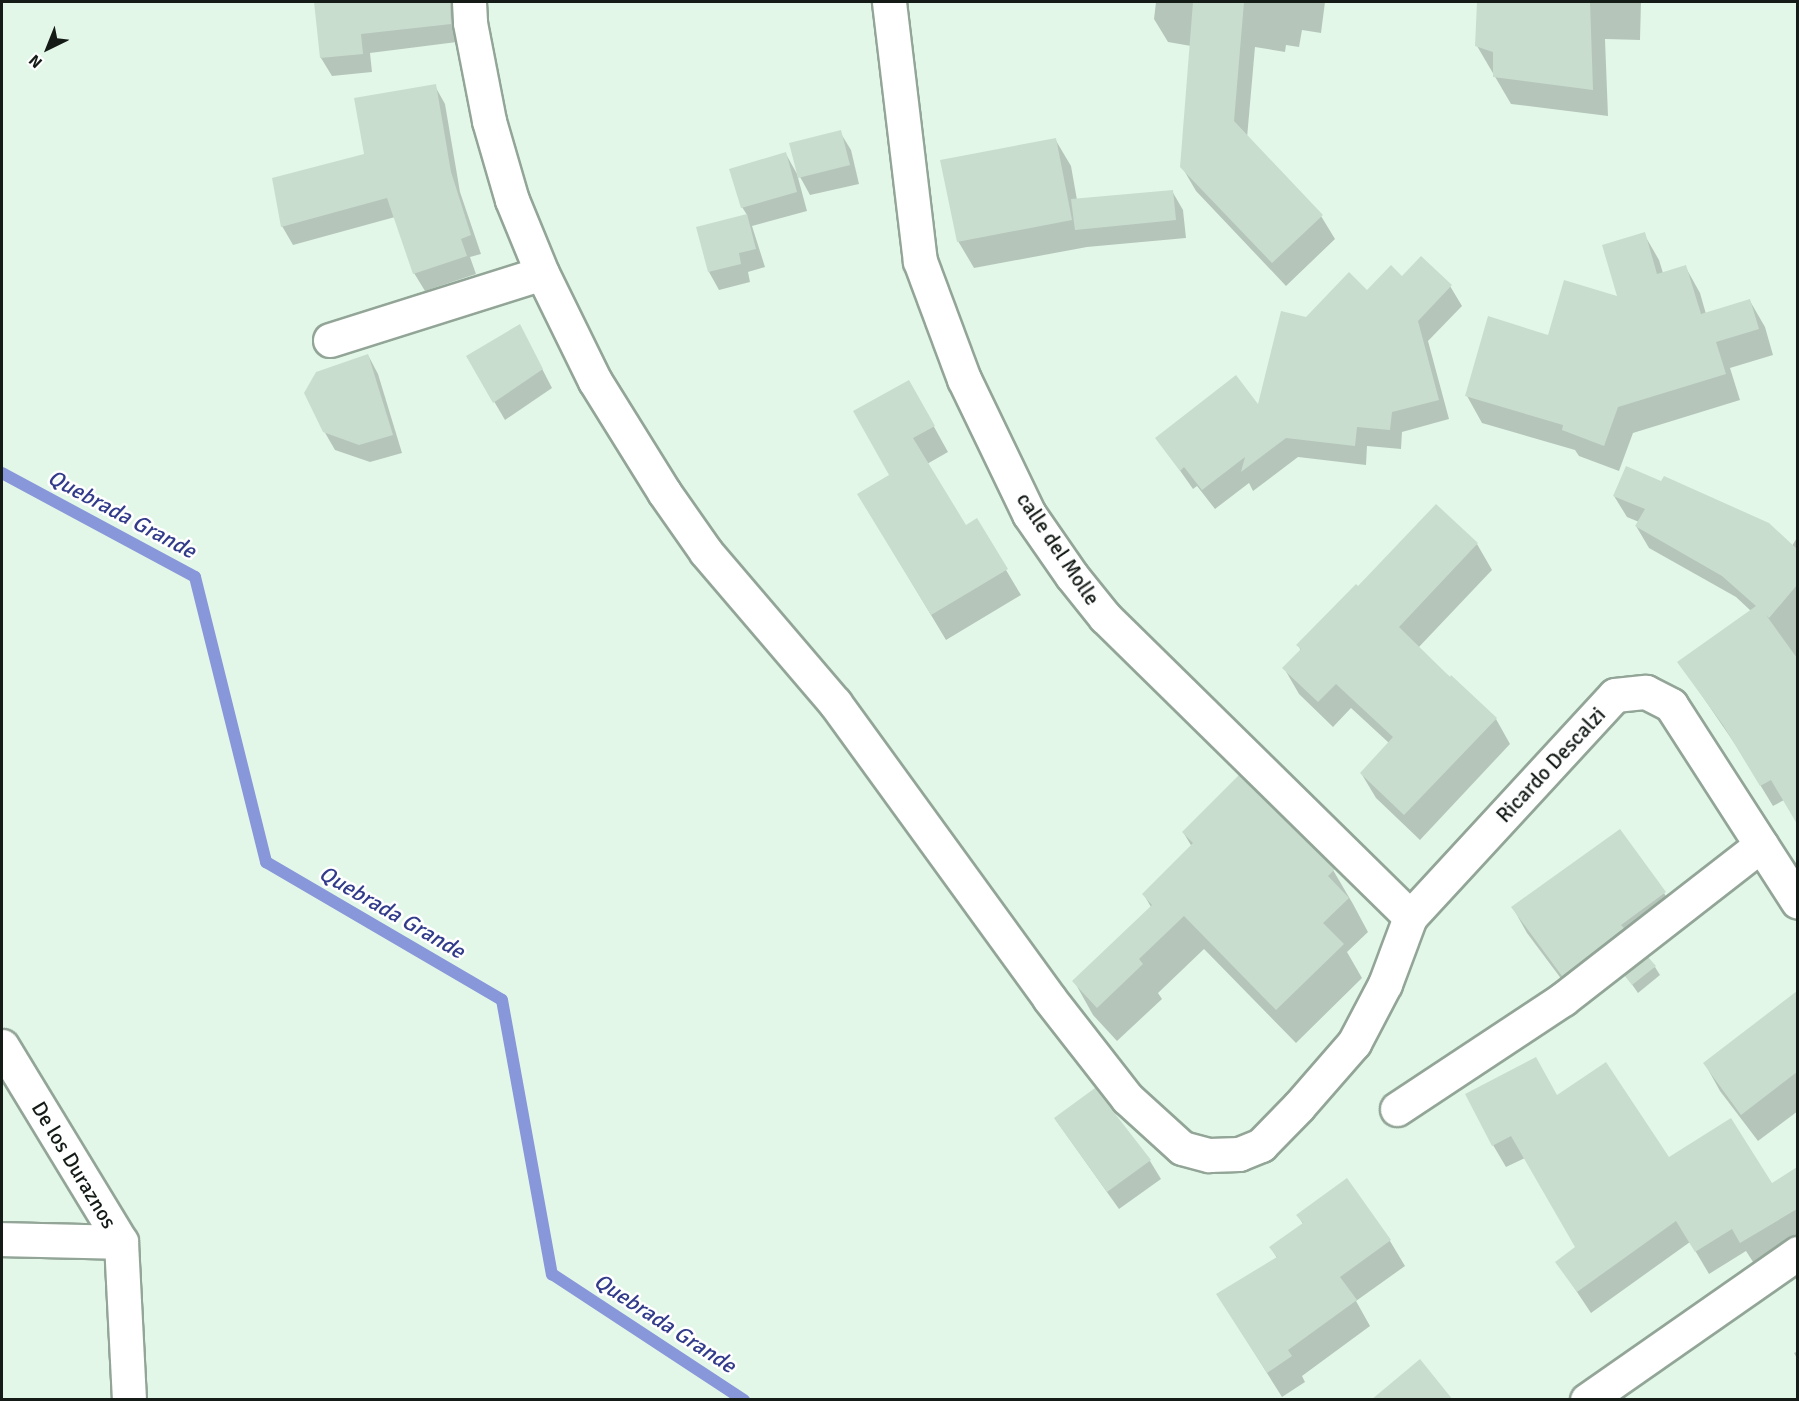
<!DOCTYPE html>
<html>
<head>
<meta charset="utf-8">
<style>
	body { margin:0 }
	#map { position:relative; width:1799px; height:1401px; overflow:hidden; background:#e3f7e9; font-family:Signika,sans-serif }
	div>[style] { position:absolute }
	.shadow>* { inset:0; background:#0003 }
	.stream>* { height:12px; margin:-6px; padding:0 6px; transform-origin:6px; border-radius:6px; background:#8896da }
	.building>* { inset:0; background:#c9ddcf }
	.roads { filter:drop-shadow(2px 0 #92a597) drop-shadow(-2px 0 #92a597) drop-shadow(0 2px #92a597) drop-shadow(0 -2px #92a597) }
	.minor>* { height:33px; margin:-16.5px; padding:0 16.5px; transform-origin:16.5px; border-radius:16.5px; background:#fff }
	span { translate:-50% -50%; white-space:nowrap; text-align:center; line-height:1.15; -webkit-text-stroke:5px #fff; paint-order:stroke }
	.street-label { font-size:21px; color:#151c17 }
	.water-label { font-size:22px; color:#323b8a; font-style:italic }
	.frame { position:absolute; inset:0; border:3px solid #151c17; pointer-events:none }
	.north { position:absolute; left:18px; top:18px; width:60px; height:60px; -webkit-text-stroke:4px #fff; paint-order:stroke; rotate:223deg; font-size:16px; font-weight:700; line-height:24px; text-align:center; color:#151c17 }
	.north::after { content:''; display:block; margin:auto; width:21px; height:27px; background:#151c17; clip-path:polygon(50% 0,100% 100%,50% 72%,0 100%) }
</style>
</head>
<body>
<div id="map">
	<div class="shadow">
		<i style="clip-path:polygon(316px 2px,452px 2px,457px 42px,370px 53px,372px 72px,332px 76px,321px 58px)"></i>
		<i style="clip-path:polygon(1156px 2px,1325px 2px,1321px 33px,1302px 30px,1299px 47px,1286px 45px,1285px 52px,1255px 47px,1247px 138px,1321px 216px,1335px 239px,1286px 286px,1196px 191px,1182px 167px,1191px 46px,1168px 42px,1154px 19px)"></i>
		<i style="clip-path:polygon(1478px 2px,1641px 2px,1640px 40px,1605px 39px,1608px 116px,1511px 104px,1477px 46px)"></i>
		<i style="clip-path:polygon(435px 86px,445px 104px,460px 192px,481px 254px,470px 257px,476px 274px,425px 291px,414px 273px,395px 217px,293px 245px,282px 226px,366px 155px)"></i>
		<i style="clip-path:polygon(840px 132px,851px 150px,859px 184px,810px 195px,799px 175px)"></i>
		<i style="clip-path:polygon(1055px 139px,1071px 166px,1077px 200px,1172px 191px,1183px 210px,1186px 238px,1087px 247px,974px 268px,958px 241px)"></i>
		<i style="clip-path:polygon(786px 154px,797px 174px,807px 211px,752px 226px,765px 267px,748px 272px,750px 282px,719px 290px,709px 272px,747px 215px,742px 207px)"></i>
		<i style="clip-path:polygon(1644px 234px,1659px 260px,1663px 273px,1685px 266px,1700px 293px,1706px 314px,1750px 301px,1765px 327px,1773px 355px,1730px 368px,1740px 400px,1633px 433px,1619px 471px,1579px 456px,1575px 450px,1482px 423px,1467px 396px,1549px 337px,1620px 298px)"></i>
		<i style="clip-path:polygon(1403px 278px,1450px 286px,1462px 306px,1428px 341px,1449px 419px,1402px 432px,1401px 449px,1367px 446px,1366px 465px,1298px 457px,1253px 491px,1249px 483px,1215px 509px,1197px 486px,1193px 489px,1157px 438px,1259px 407px,1306px 319px)"></i>
		<i style="clip-path:polygon(520px 326px,552px 388px,505px 420px,468px 357px)"></i>
		<i style="clip-path:polygon(368px 355px,378px 374px,402px 453px,370px 462px,335px 450px,324px 431px)"></i>
		<i style="clip-path:polygon(923px 407px,948px 452px,927px 464px,966px 527px,1006px 570px,1021px 595px,946px 640px,874px 520px,891px 475px)"></i>
		<i style="clip-path:polygon(1614px 496px,1792px 546px,1798px 536px,1798px 822px,1784px 800px,1773px 806px,1737px 747px,1679px 662px,1751px 611px,1736px 597px,1649px 548px,1636px 526px,1639px 522px,1627px 517px)"></i>
		<i style="clip-path:polygon(1477px 544px,1492px 570px,1418px 648px,1496px 719px,1510px 744px,1420px 840px,1376px 798px,1361px 773px,1389px 743px,1351px 708px,1333px 727px,1299px 694px,1284px 668px,1301px 651px,1298px 645px,1358px 589px)"></i>
		<i style="clip-path:polygon(1183px 832px,1333px 870px,1353px 904px,1368px 932px,1347px 952px,1362px 978px,1296px 1043px,1204px 949px,1158px 993px,1162px 999px,1117px 1041px,1093px 1015px,1074px 981px,1151px 907px,1144px 895px,1192px 847px)"></i>
		<i style="clip-path:polygon(1664px 893px,1679px 918px,1577px 1000px,1527px 933px,1513px 908px)"></i>
		<i style="clip-path:polygon(1655px 967px,1660px 975px,1638px 993px,1626px 976px)"></i>
		<i style="clip-path:polygon(1798px 993px,1798px 1111px,1758px 1141px,1720px 1091px,1705px 1064px)"></i>
		<i style="clip-path:polygon(1557px 1097px,1668px 1159px,1771px 1185px,1798px 1169px,1798px 1239px,1755px 1265px,1746px 1251px,1709px 1274px,1690px 1242px,1591px 1313px,1557px 1262px,1577px 1248px,1525px 1158px,1506px 1167px,1493px 1145px)"></i>
		<i style="clip-path:polygon(1055px 1119px,1150px 1161px,1161px 1179px,1119px 1209px)"></i>
		<i style="clip-path:polygon(1347px 1181px,1390px 1241px,1405px 1266px,1356px 1301px,1370px 1326px,1302px 1376px,1305px 1382px,1282px 1397px,1218px 1295px,1277px 1258px,1271px 1248px,1303px 1224px,1298px 1216px)"></i>
		<i style="clip-path:polygon(1798px 1351px,1798px 1360px,1794px 1353px)"></i>
	</div>
	<div class="stream">
		<i style="left:2px;top:473px;width:219px;rotate:28.3deg"></i>
		<i style="left:195px;top:577px;width:294px;rotate:76deg"></i>
		<i style="left:266px;top:862px;width:273px;rotate:30.3deg"></i>
		<i style="left:502px;top:1000px;width:279px;rotate:79.7deg"></i>
		<i style="left:552px;top:1274px;width:230px;rotate:33.3deg"></i>
	</div>
	<div class="building">
		<i style="clip-path:polygon(314px 2px,450px 2px,451px 24px,361px 34px,363px 54px,320px 58px)"></i>
		<i style="clip-path:polygon(1193px 2px,1244px 2px,1234px 121px,1323px 215px,1272px 263px,1180px 167px)"></i>
		<i style="clip-path:polygon(1477px 2px,1590px 2px,1593px 90px,1493px 77px,1493px 52px,1475px 46px)"></i>
		<i style="clip-path:polygon(436px 84px,451px 172px,471px 235px,461px 239px,467px 256px,413px 274px,387px 198px,281px 227px,272px 178px,364px 154px,354px 98px)"></i>
		<i style="clip-path:polygon(841px 130px,850px 165px,798px 178px,789px 143px)"></i>
		<i style="clip-path:polygon(1056px 138px,1072px 220px,957px 242px,940px 160px)"></i>
		<i style="clip-path:polygon(786px 152px,797px 192px,741px 208px,729px 169px)"></i>
		<i style="clip-path:polygon(1173px 190px,1176px 220px,1075px 230px,1071px 199px)"></i>
		<i style="clip-path:polygon(747px 214px,756px 249px,739px 253px,741px 264px,708px 272px,696px 227px)"></i>
		<i style="clip-path:polygon(1645px 232px,1657px 274px,1686px 265px,1701px 314px,1750px 299px,1759px 329px,1716px 342px,1726px 374px,1618px 407px,1604px 446px,1562px 430px,1563px 425px,1465px 396px,1488px 316px,1548px 335px,1564px 280px,1617px 296px,1602px 245px)"></i>
		<i style="clip-path:polygon(1421px 256px,1452px 285px,1418px 321px,1439px 400px,1392px 412px,1390px 430px,1357px 427px,1355px 446px,1286px 438px,1241px 472px,1245px 457px,1202px 490px,1184px 467px,1180px 471px,1155px 438px,1236px 375px,1258px 404px,1281px 311px,1306px 317px,1349px 272px,1367px 290px,1391px 265px,1402px 276px)"></i>
		<i style="clip-path:polygon(520px 324px,543px 369px,493px 403px,466px 356px)"></i>
		<i style="clip-path:polygon(368px 354px,393px 435px,359px 445px,323px 432px,304px 393px,316px 372px)"></i>
		<i style="clip-path:polygon(909px 380px,935px 426px,913px 438px,966px 525px,977px 518px,1008px 569px,931px 615px,857px 494px,889px 475px,853px 411px)"></i>
		<i style="clip-path:polygon(1626px 466px,1661px 481px,1664px 476px,1769px 523px,1797px 549px,1797px 585px,1769px 618px,1766px 615px,1797px 658px,1797px 824px,1771px 780px,1760px 786px,1723px 725px,1677px 662px,1756px 606px,1722px 576px,1635px 526px,1645px 509px,1613px 496px)"></i>
		<i style="clip-path:polygon(1436px 504px,1478px 543px,1399px 627px,1450px 677px,1451px 675px,1497px 718px,1404px 815px,1360px 773px,1393px 737px,1336px 684px,1318px 702px,1282px 668px,1301px 649px,1296px 645px,1356px 584px,1358px 586px)"></i>
		<i style="clip-path:polygon(1239px 775px,1335px 869px,1328px 876px,1349px 898px,1323px 923px,1344px 944px,1276px 1010px,1184px 916px,1139px 959px,1143px 964px,1097px 1008px,1072px 981px,1152px 905px,1142px 894px,1193px 843px,1182px 832px)"></i>
		<i style="clip-path:polygon(1620px 829px,1666px 892px,1621px 925px,1624px 928px,1562px 976px,1511px 907px)"></i>
		<i style="clip-path:polygon(1648px 957px,1656px 966px,1632px 985px,1624px 975px)"></i>
		<i style="clip-path:polygon(1797px 991px,1797px 1072px,1741px 1115px,1703px 1063px)"></i>
		<i style="clip-path:polygon(1536px 1057px,1557px 1095px,1606px 1062px,1669px 1157px,1731px 1118px,1772px 1183px,1797px 1167px,1797px 1209px,1740px 1243px,1732px 1229px,1695px 1252px,1676px 1221px,1577px 1292px,1555px 1262px,1575px 1247px,1511px 1136px,1492px 1146px,1465px 1094px)"></i>
		<i style="clip-path:polygon(1095px 1088px,1151px 1160px,1107px 1192px,1054px 1118px)"></i>
		<i style="clip-path:polygon(1347px 1178px,1391px 1240px,1340px 1277px,1357px 1300px,1288px 1350px,1292px 1356px,1267px 1373px,1216px 1294px,1277px 1257px,1269px 1247px,1303px 1223px,1296px 1215px)"></i>
		<i style="clip-path:polygon(1420px 1359px,1453px 1400px,1371px 1400px)"></i>
	</div>
	<div class="roads">
		<div class="minor">
			<i style="left:469px;top:2px;width:21px;rotate:87deg"></i>
			<i style="left:470px;top:23px;width:100px;rotate:79deg"></i>
			<i style="left:489px;top:121px;width:82px;rotate:73.8deg"></i>
			<i style="left:512px;top:200px;width:79px;rotate:67.7deg"></i>
			<i style="left:542px;top:273px;width:120px;rotate:63.9deg"></i>
			<i style="left:595px;top:381px;width:131px;rotate:58.1deg"></i>
			<i style="left:664px;top:492px;width:73px;rotate:55deg"></i>
			<i style="left:706px;top:552px;width:199px;rotate:49.5deg"></i>
			<i style="left:835px;top:703px;width:364px;rotate:54deg"></i>
			<i style="left:1049px;top:998px;width:127px;rotate:52deg"></i>
			<i style="left:1127px;top:1098px;width:74px;rotate:42.3deg"></i>
			<i style="left:1182px;top:1148px;width:28px;rotate:15deg"></i>
			<i style="left:1209px;top:1155px;width:30px;rotate:-2deg"></i>
			<i style="left:1239px;top:1154px;width:24px;rotate:-22deg"></i>
			<i style="left:1261px;top:1145px;width:54px;rotate:-45.7deg"></i>
			<i style="left:1299px;top:1106px;width:84px;rotate:-48.9deg"></i>
			<i style="left:1354px;top:1043px;width:67px;rotate:-62.3deg"></i>
			<i style="left:1385px;top:984px;width:72px;rotate:-69.5deg"></i>
			<i style="left:1410px;top:917px;width:302px;rotate:-47.3deg"></i>
			<i style="left:1615px;top:695px;width:31px;rotate:-6deg"></i>
			<i style="left:1646px;top:692px;width:28px;rotate:27deg"></i>
			<i style="left:1671px;top:705px;width:234px;rotate:57.2deg"></i>
			<i style="left:889px;top:2px;width:261px;rotate:83.2deg"></i>
			<i style="left:920px;top:261px;width:126px;rotate:69.6deg"></i>
			<i style="left:964px;top:379px;width:150px;rotate:64.3deg"></i>
			<i style="left:1029px;top:514px;width:75px;rotate:55.3deg"></i>
			<i style="left:1072px;top:576px;width:53px;rotate:51.2deg"></i>
			<i style="left:1105px;top:617px;width:428px;rotate:44.5deg"></i>
			<i style="left:330px;top:340px;width:222px;rotate:-17.5deg"></i>
			<i style="left:2px;top:1046px;width:229px;rotate:58.7deg"></i>
			<i style="left:121px;top:1242px;width:158px;rotate:87.1deg"></i>
			<i style="left:1397px;top:1109px;width:199px;rotate:-33.5deg"></i>
			<i style="left:1563px;top:999px;width:251px;rotate:-37.9deg"></i>
			<i style="left:2px;top:1239px;width:119px;rotate:1.4deg"></i>
			<i style="left:1587px;top:1400px;width:257px;rotate:-34.9deg"></i>
		</div>
	</div>
	<div class="street-label">
		<span style="left:1058px;top:549px;rotate:56deg">calle del Molle</span>
		<span style="left:1551px;top:765px;rotate:-47deg">Ricardo Descalzi</span>
		<span style="left:74px;top:1165px;rotate:59deg">De los Duraznos</span>
	</div>
	<div class="water-label">
		<span style="left:122px;top:514px;rotate:28deg">Quebrada Grande</span>
		<span style="left:392px;top:912px;rotate:30deg">Quebrada Grande</span>
		<span style="left:665px;top:1323px;rotate:33deg">Quebrada Grande</span>
	</div>
	<div class="frame"></div>
	<div class="north">N</div>
</div>
</body>
</html>
